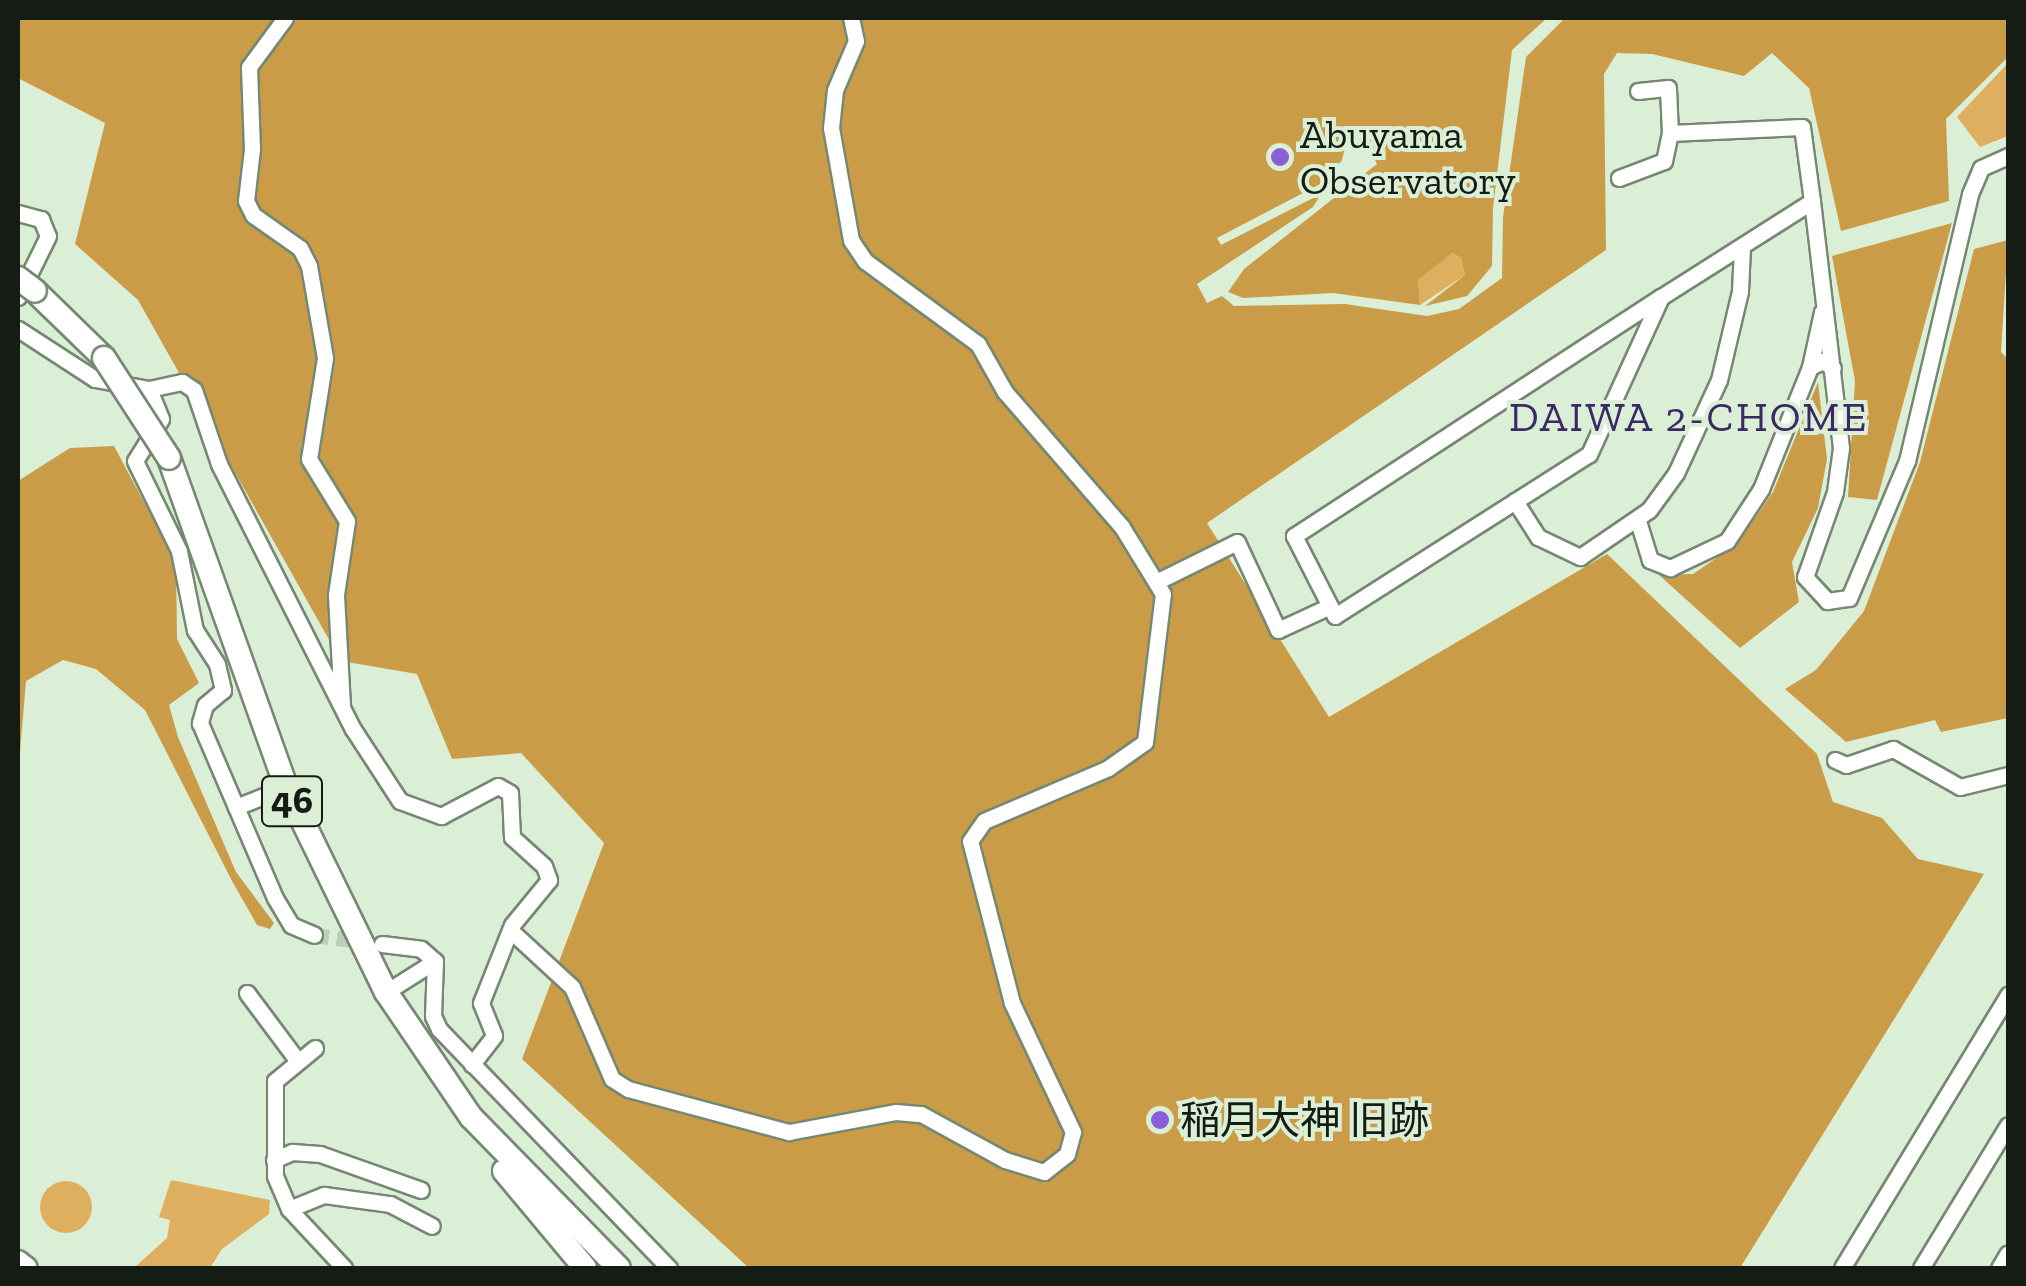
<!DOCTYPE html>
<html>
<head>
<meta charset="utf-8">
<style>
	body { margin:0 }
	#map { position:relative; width:2026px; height:1286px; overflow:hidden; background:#daefd6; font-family:"Zilla Slab","Noto Sans JP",serif }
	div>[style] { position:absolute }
	.green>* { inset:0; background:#deaf5e }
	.round { border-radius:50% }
	.forest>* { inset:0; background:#cb9c47 }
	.street-tunnel>* { height:15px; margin-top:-7.5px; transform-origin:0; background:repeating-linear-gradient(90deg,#bccfb9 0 15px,transparent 0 23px) }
	.roads { filter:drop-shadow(2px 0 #758872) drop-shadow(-2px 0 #758872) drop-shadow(0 2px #758872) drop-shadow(0 -2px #758872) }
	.street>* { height:15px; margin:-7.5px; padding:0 7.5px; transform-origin:7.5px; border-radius:7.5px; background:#fff }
	.secondary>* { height:20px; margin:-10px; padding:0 10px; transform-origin:10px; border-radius:10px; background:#fff }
	.primary>* { height:22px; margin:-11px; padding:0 11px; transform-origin:11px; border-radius:11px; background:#fff }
	.bridges { filter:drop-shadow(2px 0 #758872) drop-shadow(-2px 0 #758872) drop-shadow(0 2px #758872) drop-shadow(0 -2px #758872) }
	.primary-bridge>* { height:22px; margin:-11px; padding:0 11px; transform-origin:11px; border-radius:11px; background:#fff }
	.dots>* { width:28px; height:28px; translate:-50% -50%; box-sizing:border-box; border:5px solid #daefd6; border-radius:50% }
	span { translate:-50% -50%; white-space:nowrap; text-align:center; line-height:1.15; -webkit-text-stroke:8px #daefd6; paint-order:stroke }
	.shield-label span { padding:2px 8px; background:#daefd6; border:2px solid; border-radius:8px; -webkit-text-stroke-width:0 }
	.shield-label { font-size:38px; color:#151c14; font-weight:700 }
	.poi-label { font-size:40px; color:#151c14 }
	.left { translate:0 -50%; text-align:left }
	.neighbourhood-label { font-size:42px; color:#3c2863; letter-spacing:2.5px }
	.frame { position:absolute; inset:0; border:20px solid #151c14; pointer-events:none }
</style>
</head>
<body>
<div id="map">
	<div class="green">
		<i style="clip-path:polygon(2008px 63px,2008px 136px,1980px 147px,1957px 117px)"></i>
		<i style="clip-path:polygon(1451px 253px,1461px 258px,1465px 275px,1420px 305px,1418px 280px)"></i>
		<i style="clip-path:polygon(171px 1180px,270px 1200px,269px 1214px,222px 1249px,210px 1268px,134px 1268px,167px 1238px,170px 1220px,159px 1217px)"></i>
		<i class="round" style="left:40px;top:1181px;width:52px;height:52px"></i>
	</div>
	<div class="forest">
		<i style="clip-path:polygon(18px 18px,1547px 18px,1512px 50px,1493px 208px,1492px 266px,1467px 296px,1425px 306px,1465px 275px,1461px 258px,1452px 253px,1418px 280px,1420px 305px,1333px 293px,1243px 298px,1228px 292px,1244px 269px,1377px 164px,1360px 129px,1348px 135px,1342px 160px,1326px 181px,1217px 238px,1221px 245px,1321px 194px,1313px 207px,1197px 284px,1207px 303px,1222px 296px,1234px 306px,1345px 304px,1427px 316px,1459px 309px,1502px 278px,1503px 217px,1526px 57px,1565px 18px,2008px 18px,2008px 57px,1946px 119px,1949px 201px,1841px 231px,1809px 88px,1772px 53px,1744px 76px,1652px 54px,1617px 53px,1604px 74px,1606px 250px,1207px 523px,1329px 717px,1607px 554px,1817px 754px,1833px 802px,1882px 818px,1918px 859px,1984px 874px,1740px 1268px,749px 1268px,522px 1059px,604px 843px,521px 753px,452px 759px,417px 674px,341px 661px,138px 300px,75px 244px,105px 123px,18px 78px)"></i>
		<i style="clip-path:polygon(1952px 223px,1877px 500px,1848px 497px,1855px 381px,1832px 256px)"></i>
		<i style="clip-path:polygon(2008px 240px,2001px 352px,2008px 359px,2008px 718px,1941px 732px,1935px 720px,1846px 742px,1785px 689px,1816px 670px,1864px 611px,1920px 462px,1974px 249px)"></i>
		<i style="clip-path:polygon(1818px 382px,1827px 459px,1818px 508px,1792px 562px,1799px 602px,1740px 648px,1659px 575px,1693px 574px,1737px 544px,1773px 492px)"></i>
		<i style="clip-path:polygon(114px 446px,176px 562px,177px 639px,199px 683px,169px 705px,178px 737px,236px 872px,274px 923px,270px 929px,257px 925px,232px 881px,145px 710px,96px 669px,63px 660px,26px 681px,18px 776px,18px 481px,70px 448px)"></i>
	</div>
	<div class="street-tunnel">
		<i style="left:314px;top:935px;width:54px;rotate:7.4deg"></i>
	</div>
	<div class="roads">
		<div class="street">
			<i style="left:285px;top:18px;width:61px;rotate:126.3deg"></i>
			<i style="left:249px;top:67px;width:82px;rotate:87.9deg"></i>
			<i style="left:252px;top:149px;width:52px;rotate:96.6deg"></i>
			<i style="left:246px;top:201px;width:16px;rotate:63deg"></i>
			<i style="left:253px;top:215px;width:57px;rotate:35.1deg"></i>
			<i style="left:300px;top:248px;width:20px;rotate:63deg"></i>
			<i style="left:309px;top:266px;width:93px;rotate:80.1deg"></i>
			<i style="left:325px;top:358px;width:102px;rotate:99deg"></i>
			<i style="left:309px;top:459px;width:73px;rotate:58.5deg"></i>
			<i style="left:347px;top:521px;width:75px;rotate:98.5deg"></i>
			<i style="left:336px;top:595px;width:111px;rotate:86.9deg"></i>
			<i style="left:1638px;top:91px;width:30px;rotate:-6deg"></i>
			<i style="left:1668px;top:88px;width:45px;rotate:87.5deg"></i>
			<i style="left:1670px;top:133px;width:132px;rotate:-2.6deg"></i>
			<i style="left:1802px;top:127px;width:75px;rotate:82.3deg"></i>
			<i style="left:1619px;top:178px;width:48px;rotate:-20.7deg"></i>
			<i style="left:1664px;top:161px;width:29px;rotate:-78deg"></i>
			<i style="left:18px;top:213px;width:24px;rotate:15deg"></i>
			<i style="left:41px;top:219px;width:18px;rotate:68deg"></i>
			<i style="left:48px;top:236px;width:68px;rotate:116.2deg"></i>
			<i style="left:1661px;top:297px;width:179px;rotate:-32.4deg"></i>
			<i style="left:1812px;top:201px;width:249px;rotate:83.3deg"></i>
			<i style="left:1841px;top:448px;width:44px;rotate:97.8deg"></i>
			<i style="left:1835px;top:492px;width:90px;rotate:109.4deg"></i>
			<i style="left:1805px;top:577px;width:33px;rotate:47deg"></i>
			<i style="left:1827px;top:601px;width:22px;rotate:-8deg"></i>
			<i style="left:1849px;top:598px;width:149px;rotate:-67.1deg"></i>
			<i style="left:1907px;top:461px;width:274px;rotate:-76.7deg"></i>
			<i style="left:1970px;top:194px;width:28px;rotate:-67deg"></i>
			<i style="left:1981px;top:168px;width:30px;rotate:-24deg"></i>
			<i style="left:1661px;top:297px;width:173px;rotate:114.6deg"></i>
			<i style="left:1589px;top:454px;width:301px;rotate:147.5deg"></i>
			<i style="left:1335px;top:616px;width:90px;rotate:-117.1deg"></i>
			<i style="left:1294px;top:536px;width:438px;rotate:-33.1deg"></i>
			<i style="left:18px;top:329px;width:92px;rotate:33deg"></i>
			<i style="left:95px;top:379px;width:55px;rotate:10.5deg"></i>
			<i style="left:149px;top:389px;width:34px;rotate:-12deg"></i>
			<i style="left:182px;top:382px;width:14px;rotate:34deg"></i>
			<i style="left:194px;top:390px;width:78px;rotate:71.3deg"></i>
			<i style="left:219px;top:464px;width:297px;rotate:63.2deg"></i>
			<i style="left:353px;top:729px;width:86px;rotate:56.9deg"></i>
			<i style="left:400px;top:801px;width:44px;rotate:20.1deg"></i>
			<i style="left:441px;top:816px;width:64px;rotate:-27.8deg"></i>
			<i style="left:498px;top:786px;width:14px;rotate:30deg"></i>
			<i style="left:510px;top:793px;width:44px;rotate:87.4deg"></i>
			<i style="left:512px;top:837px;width:43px;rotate:42.2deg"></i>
			<i style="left:544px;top:866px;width:15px;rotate:70deg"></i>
			<i style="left:549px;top:880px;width:58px;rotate:129.4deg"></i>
			<i style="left:512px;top:925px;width:84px;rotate:111.7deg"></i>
			<i style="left:481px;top:1003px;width:35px;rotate:68deg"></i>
			<i style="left:494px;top:1036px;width:36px;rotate:128deg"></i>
			<i style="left:1810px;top:367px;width:56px;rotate:-77.7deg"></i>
			<i style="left:149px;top:389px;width:32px;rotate:68deg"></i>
			<i style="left:161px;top:419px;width:49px;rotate:121.8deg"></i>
			<i style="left:135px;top:461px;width:100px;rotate:63.9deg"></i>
			<i style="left:179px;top:551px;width:81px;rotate:78.6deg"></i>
			<i style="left:195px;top:630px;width:40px;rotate:57.1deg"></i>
			<i style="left:217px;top:664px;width:27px;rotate:77deg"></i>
			<i style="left:223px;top:690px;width:23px;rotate:140deg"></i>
			<i style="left:205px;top:705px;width:19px;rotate:106deg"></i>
			<i style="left:200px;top:723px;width:190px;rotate:66.8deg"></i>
			<i style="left:275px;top:898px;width:31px;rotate:59deg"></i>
			<i style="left:291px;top:925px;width:25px;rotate:23deg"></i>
			<i style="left:1515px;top:501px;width:43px;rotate:57.4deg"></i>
			<i style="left:1538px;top:537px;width:47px;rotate:25.5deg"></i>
			<i style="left:1580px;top:557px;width:83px;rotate:-34.3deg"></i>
			<i style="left:1649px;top:510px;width:46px;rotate:-53.9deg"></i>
			<i style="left:1676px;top:473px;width:102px;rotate:-65.2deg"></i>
			<i style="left:1719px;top:380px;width:91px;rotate:-76.7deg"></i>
			<i style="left:1740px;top:291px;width:44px;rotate:-87.4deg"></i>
			<i style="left:1638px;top:521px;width:41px;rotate:72.9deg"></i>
			<i style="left:1650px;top:560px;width:22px;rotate:22deg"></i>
			<i style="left:1670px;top:568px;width:63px;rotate:-25.3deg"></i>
			<i style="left:1727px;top:541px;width:62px;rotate:-56.8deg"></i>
			<i style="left:1761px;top:489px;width:131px;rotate:-68.1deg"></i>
			<i style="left:1810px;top:367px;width:14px;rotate:-25deg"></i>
			<i style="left:1823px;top:361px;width:12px;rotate:35deg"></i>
			<i style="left:1158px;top:581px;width:88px;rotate:-26.3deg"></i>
			<i style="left:1237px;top:542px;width:97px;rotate:65deg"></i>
			<i style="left:1278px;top:630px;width:57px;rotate:-24.8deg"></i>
			<i style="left:1835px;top:760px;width:12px;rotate:24deg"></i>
			<i style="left:1846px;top:765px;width:50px;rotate:-18.8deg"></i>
			<i style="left:1893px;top:749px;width:77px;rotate:29.6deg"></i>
			<i style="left:1960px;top:787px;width:49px;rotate:-14deg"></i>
			<i style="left:236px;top:807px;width:54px;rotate:-21.8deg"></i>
			<i style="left:510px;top:930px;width:84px;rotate:42.6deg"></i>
			<i style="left:572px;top:987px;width:100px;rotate:66.5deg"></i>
			<i style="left:612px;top:1079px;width:19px;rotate:32deg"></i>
			<i style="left:628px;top:1089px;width:167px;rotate:15deg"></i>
			<i style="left:789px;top:1132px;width:109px;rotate:-10.6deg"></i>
			<i style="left:896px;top:1112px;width:25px;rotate:5deg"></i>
			<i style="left:921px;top:1114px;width:96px;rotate:28.7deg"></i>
			<i style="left:1005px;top:1160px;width:41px;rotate:17.1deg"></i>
			<i style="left:1044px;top:1172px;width:29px;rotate:-38deg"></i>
			<i style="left:1067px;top:1154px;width:23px;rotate:-75deg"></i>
			<i style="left:1073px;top:1132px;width:143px;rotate:-115.3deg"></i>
			<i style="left:1012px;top:1003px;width:167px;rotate:-104.5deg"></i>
			<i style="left:970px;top:841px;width:24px;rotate:-55deg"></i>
			<i style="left:984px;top:821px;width:135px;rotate:-23.1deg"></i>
			<i style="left:1108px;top:768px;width:45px;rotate:-35.1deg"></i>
			<i style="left:1145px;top:742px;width:149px;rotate:-83.1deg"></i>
			<i style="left:1163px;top:594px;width:79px;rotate:-121.5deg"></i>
			<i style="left:1122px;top:527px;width:179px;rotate:-130.9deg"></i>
			<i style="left:1005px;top:392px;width:55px;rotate:-119.4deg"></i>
			<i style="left:978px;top:344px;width:140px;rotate:-143.7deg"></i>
			<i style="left:865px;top:261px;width:25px;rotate:-124deg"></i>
			<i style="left:851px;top:240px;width:114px;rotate:-100.1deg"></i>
			<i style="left:831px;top:128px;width:38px;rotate:-84deg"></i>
			<i style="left:835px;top:90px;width:53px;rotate:-66.8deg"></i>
			<i style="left:856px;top:41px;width:24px;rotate:-102deg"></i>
			<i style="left:382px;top:944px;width:39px;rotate:7deg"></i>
			<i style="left:421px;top:949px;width:18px;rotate:41deg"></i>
			<i style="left:435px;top:961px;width:55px;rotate:92.1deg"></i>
			<i style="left:433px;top:1016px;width:14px;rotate:65deg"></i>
			<i style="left:439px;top:1029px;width:332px;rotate:46.1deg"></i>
			<i style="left:386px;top:992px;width:58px;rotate:-32.3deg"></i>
			<i style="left:247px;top:993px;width:84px;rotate:53.3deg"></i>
			<i style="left:315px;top:1048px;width:52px;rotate:140.5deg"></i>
			<i style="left:275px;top:1081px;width:95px;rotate:90deg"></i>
			<i style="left:275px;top:1176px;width:36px;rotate:67deg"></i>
			<i style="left:289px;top:1209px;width:81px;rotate:47deg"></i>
			<i style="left:274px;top:1160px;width:20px;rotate:-24deg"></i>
			<i style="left:292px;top:1152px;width:28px;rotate:4deg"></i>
			<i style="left:320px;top:1154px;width:107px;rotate:19.6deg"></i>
			<i style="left:289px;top:1209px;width:38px;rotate:-22deg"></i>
			<i style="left:324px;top:1195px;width:67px;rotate:7.8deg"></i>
			<i style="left:390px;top:1204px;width:47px;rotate:27.6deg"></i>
			<i style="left:1842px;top:1268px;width:320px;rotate:-58.7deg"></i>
			<i style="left:1921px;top:1268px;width:167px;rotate:-58.7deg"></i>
			<i style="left:1999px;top:1268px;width:17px;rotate:-59deg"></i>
		</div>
		<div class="secondary">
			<i style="left:18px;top:1261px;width:11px;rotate:38deg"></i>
		</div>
		<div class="primary">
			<i style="left:35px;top:291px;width:96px;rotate:44.2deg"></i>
			<i style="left:169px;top:458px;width:349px;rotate:70.4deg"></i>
			<i style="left:286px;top:787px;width:228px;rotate:64deg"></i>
			<i style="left:386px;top:992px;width:151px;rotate:55.8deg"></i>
			<i style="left:471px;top:1117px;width:211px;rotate:45.6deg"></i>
			<i style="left:504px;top:1171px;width:126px;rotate:50.1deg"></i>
		</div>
	</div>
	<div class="bridges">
		<div class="primary-bridge">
			<i style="left:18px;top:278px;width:21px;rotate:37deg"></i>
			<i style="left:104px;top:358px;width:119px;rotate:57deg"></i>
		</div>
	</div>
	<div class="dots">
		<i style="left:1280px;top:157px;background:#885ed9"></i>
		<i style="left:1160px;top:1120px;background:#885ed9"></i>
	</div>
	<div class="shield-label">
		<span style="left:292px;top:801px">46</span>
	</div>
	<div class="poi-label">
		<span class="left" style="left:1300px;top:157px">Abuyama<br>Observatory</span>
		<span class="left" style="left:1180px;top:1120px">稲月大神 旧跡</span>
	</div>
	<div class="neighbourhood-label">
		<span style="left:1689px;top:417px">DAIWA 2-CHOME</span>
	</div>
	<div class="frame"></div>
</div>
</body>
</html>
